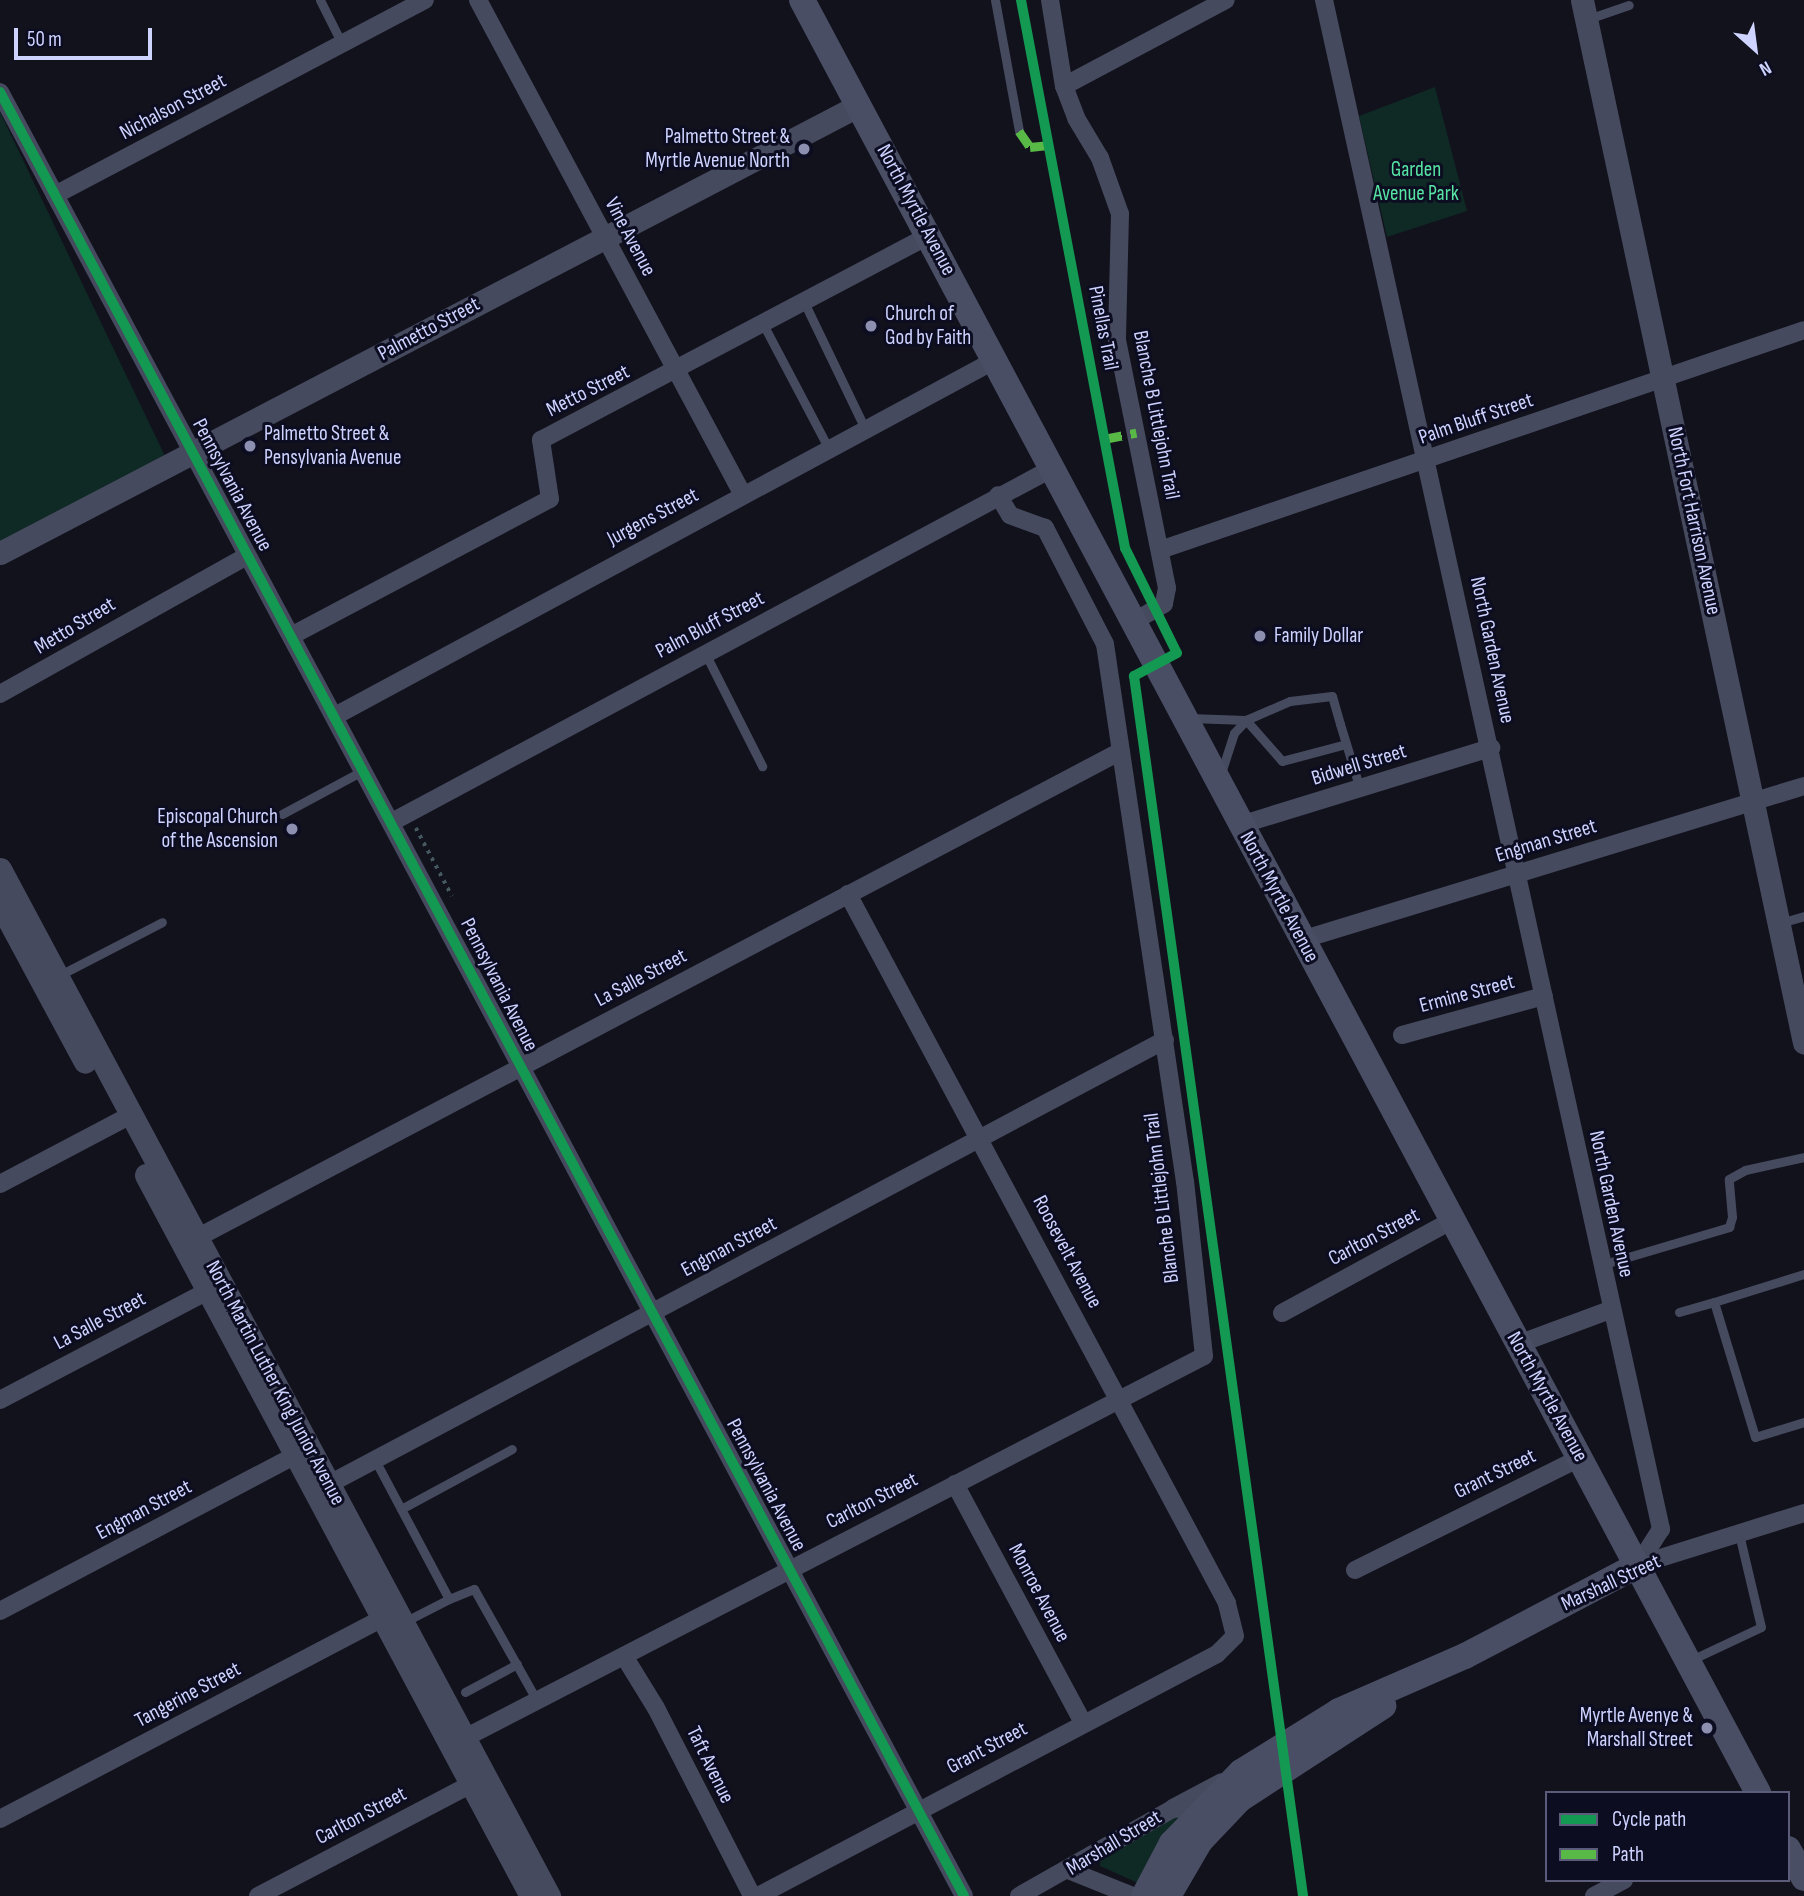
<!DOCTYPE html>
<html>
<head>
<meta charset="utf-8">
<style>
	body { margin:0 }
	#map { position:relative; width:1804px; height:1896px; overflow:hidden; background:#12121d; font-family:"Sofia Sans Condensed",sans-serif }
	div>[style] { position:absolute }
	.green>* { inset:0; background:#0f2925 }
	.path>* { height:3.5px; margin-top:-1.75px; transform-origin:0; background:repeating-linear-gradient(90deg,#455860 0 3.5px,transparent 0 8.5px) }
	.service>* { height:9px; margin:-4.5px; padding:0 4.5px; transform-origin:4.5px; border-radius:4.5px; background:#464a5e }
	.minor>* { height:18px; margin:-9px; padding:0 9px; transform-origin:9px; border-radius:9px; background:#464a5e }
	.tertiary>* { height:23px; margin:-11.5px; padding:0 11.5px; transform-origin:11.5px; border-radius:11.5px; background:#464a5e }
	.secondary>* { height:26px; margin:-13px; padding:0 13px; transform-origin:13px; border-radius:13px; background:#494e64 }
	.quiet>* { height:9px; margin-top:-4.5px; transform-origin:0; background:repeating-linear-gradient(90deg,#58b947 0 18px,transparent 0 27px) }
	.cycleway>* { height:10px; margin:-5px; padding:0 5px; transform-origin:5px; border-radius:5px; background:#139951 }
	.dots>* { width:19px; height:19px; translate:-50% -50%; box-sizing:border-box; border:4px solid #0d0d22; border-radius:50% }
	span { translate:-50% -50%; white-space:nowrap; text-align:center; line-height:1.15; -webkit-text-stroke:6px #0d0d22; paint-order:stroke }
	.street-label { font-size:21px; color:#ced3ff }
	.poi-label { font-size:21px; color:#ced3ff }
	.right { translate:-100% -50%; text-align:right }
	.left { translate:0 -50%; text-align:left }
	.park-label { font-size:21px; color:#56e3a3 }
	.legend { position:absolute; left:1545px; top:1791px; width:245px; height:91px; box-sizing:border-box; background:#0d0d22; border:2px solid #5a5c7a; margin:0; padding:9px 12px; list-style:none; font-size:21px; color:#ced3ff }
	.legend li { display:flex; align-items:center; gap:14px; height:35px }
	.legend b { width:35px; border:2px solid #5a5c7a }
	.north { position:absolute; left:1720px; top:14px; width:70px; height:70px; -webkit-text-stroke:5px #0d0d22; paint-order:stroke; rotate:152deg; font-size:19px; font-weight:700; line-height:28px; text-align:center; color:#ced3ff }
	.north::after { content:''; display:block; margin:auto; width:24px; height:32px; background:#ced3ff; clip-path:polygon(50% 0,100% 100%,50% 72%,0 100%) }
	.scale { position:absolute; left:14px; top:28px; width:138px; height:32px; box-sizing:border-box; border:4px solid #ced3ff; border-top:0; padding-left:9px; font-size:21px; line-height:24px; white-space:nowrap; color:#ced3ff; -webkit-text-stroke:5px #0d0d22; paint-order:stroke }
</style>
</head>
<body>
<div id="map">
	<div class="green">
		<i style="clip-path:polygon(1435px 87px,1467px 211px,1387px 237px,1359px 116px)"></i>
		<i style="clip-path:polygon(0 112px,165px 456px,0 541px)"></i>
		<i style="clip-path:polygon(1181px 1814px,1138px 1883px,1100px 1866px,1100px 1856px)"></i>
	</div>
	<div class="path">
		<i style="left:416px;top:828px;width:77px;rotate:62.1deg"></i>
	</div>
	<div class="service">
		<i style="left:320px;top:0;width:49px;rotate:63.4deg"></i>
		<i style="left:995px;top:0;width:133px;rotate:79.6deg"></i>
		<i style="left:1588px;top:19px;width:43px;rotate:-18.9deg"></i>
		<i style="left:804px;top:302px;width:141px;rotate:64.3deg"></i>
		<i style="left:763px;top:324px;width:141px;rotate:62.2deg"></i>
		<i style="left:705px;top:653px;width:127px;rotate:63.2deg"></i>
		<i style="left:1189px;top:718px;width:57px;rotate:2deg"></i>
		<i style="left:1346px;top:744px;width:66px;rotate:165.1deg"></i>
		<i style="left:1282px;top:761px;width:55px;rotate:-131.3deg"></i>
		<i style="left:1246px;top:720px;width:48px;rotate:-23.4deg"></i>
		<i style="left:1290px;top:701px;width:42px;rotate:-6.8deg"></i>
		<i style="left:1332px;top:696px;width:29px;rotate:74deg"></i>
		<i style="left:1340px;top:724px;width:68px;rotate:72.9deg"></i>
		<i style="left:1221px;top:773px;width:42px;rotate:-72deg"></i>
		<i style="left:1234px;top:733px;width:18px;rotate:-47deg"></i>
		<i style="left:282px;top:814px;width:93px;rotate:-28.2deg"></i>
		<i style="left:1780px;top:923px;width:25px;rotate:-16deg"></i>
		<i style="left:58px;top:976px;width:117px;rotate:-27.4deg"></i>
		<i style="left:1601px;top:1265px;width:134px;rotate:-16.5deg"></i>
		<i style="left:1729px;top:1227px;width:10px;rotate:-73deg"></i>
		<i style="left:1732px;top:1217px;width:38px;rotate:-95deg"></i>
		<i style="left:1729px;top:1179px;width:18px;rotate:-29deg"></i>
		<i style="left:1745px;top:1170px;width:60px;rotate:-12.4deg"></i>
		<i style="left:1714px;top:1302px;width:94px;rotate:-17.3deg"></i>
		<i style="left:1679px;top:1312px;width:36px;rotate:-16deg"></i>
		<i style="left:1714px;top:1302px;width:141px;rotate:73.1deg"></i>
		<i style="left:1755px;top:1437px;width:51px;rotate:-17deg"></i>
		<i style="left:375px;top:1460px;width:157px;rotate:62deg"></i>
		<i style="left:449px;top:1599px;width:51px;rotate:152.9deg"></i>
		<i style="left:401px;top:1509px;width:126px;rotate:-28.4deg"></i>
		<i style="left:449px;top:1599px;width:27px;rotate:-22deg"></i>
		<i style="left:474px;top:1589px;width:129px;rotate:60.6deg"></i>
		<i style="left:1691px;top:1660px;width:77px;rotate:-25.2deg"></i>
		<i style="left:1761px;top:1627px;width:96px;rotate:-103.3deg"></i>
		<i style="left:465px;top:1692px;width:59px;rotate:-28.3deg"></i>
	</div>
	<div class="minor">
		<i style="left:478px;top:0;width:561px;rotate:61.84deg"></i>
		<i style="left:1050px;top:0;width:87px;rotate:80.8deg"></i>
		<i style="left:1064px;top:86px;width:34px;rotate:69deg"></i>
		<i style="left:1076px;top:118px;width:47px;rotate:59deg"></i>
		<i style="left:1100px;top:158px;width:59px;rotate:70.3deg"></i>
		<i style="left:1120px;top:214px;width:126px;rotate:91.4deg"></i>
		<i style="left:1117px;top:340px;width:253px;rotate:78.6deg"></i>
		<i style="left:1167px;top:588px;width:16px;rotate:101deg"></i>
		<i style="left:1164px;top:604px;width:36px;rotate:150deg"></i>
		<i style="left:1324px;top:0;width:1566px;rotate:77.57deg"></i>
		<i style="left:1661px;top:1529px;width:43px;rotate:122.6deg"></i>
		<i style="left:1064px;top:86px;width:183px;rotate:-28deg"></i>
		<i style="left:0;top:92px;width:2045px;rotate:61.88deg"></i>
		<i style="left:55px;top:195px;width:418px;rotate:-27.8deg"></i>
		<i style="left:1163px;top:549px;width:677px;rotate:-18.86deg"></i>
		<i style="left:291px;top:636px;width:293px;rotate:-27.9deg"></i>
		<i style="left:550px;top:499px;width:60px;rotate:-98.7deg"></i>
		<i style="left:541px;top:440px;width:439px;rotate:-27.8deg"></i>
		<i style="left:0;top:694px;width:283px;rotate:-29.2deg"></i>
		<i style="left:335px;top:716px;width:750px;rotate:-28.34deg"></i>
		<i style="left:392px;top:822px;width:748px;rotate:-28.18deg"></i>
		<i style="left:1240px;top:825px;width:263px;rotate:-17.1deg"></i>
		<i style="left:1301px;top:940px;width:526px;rotate:-17.02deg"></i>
		<i style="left:1402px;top:1035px;width:147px;rotate:-15.4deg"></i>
		<i style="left:0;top:1184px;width:148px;rotate:-27.8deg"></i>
		<i style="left:189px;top:1242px;width:1053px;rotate:-27.78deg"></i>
		<i style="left:1282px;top:1313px;width:192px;rotate:-28.6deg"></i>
		<i style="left:1518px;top:1344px;width:98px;rotate:-20.3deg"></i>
		<i style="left:0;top:1400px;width:247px;rotate:-27.7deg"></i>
		<i style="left:955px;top:1484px;width:271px;rotate:61.8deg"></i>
		<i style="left:318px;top:1490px;width:959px;rotate:-27.98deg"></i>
		<i style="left:1638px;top:1565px;width:174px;rotate:-17.4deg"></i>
		<i style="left:1355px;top:1570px;width:251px;rotate:-26.5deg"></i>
		<i style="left:0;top:1611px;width:346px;rotate:-27.8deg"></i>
		<i style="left:624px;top:1656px;width:61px;rotate:58.4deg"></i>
		<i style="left:656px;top:1708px;width:211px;rotate:62.9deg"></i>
		<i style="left:453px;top:1744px;width:845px;rotate:-27.32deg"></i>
		<i style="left:1204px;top:1356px;width:175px;rotate:-96.2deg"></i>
		<i style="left:1185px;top:1182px;width:544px;rotate:-98.46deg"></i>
		<i style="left:1105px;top:644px;width:131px;rotate:-117.3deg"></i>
		<i style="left:1045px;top:528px;width:37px;rotate:-160deg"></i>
		<i style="left:1010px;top:515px;width:23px;rotate:-121deg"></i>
		<i style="left:1173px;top:1808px;width:55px;rotate:-28deg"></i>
		<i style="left:0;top:1819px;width:444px;rotate:-27.7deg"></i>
		<i style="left:1068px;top:1870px;width:70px;rotate:21.8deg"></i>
		<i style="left:258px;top:1896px;width:254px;rotate:-27.7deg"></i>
		<i style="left:758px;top:1896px;width:519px;rotate:-27.8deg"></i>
		<i style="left:1217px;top:1654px;width:25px;rotate:-45deg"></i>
		<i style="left:1235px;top:1636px;width:34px;rotate:-104deg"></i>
		<i style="left:1227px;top:1603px;width:804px;rotate:-118.13deg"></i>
		<i style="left:1019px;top:1896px;width:176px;rotate:-29.6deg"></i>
		<i style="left:1172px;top:1809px;width:18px;rotate:-3deg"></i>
		<i style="left:1190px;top:1808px;width:21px;rotate:55deg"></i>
		<i style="left:1594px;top:1896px;width:34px;rotate:-28deg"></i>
	</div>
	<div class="tertiary">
		<i style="left:1582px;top:0;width:1066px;rotate:77.98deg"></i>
		<i style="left:0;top:553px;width:969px;rotate:-27.54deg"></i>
		<i style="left:0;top:869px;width:1165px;rotate:61.87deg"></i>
		<i style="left:0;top:904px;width:179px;rotate:61.7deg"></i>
		<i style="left:146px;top:1175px;width:817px;rotate:61.9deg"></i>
	</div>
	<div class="secondary">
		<i style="left:802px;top:0;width:2032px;rotate:61.93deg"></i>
		<i style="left:1788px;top:1849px;width:33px;rotate:61deg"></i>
		<i style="left:1144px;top:1896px;width:60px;rotate:-62.2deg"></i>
		<i style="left:1172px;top:1843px;width:99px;rotate:-45.8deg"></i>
		<i style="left:1241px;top:1772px;width:115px;rotate:-31.9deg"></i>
		<i style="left:1339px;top:1711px;width:137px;rotate:-23.6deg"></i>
		<i style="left:1465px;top:1656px;width:195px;rotate:-27.7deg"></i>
		<i style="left:1168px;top:1896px;width:64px;rotate:-59.8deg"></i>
		<i style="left:1200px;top:1841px;width:58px;rotate:-46.4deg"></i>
		<i style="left:1240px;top:1799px;width:171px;rotate:-33deg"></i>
	</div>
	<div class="quiet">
		<i style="left:1019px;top:131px;width:19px;rotate:55deg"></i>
		<i style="left:1030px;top:147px;width:18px;rotate:-6deg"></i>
		<i style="left:1104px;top:439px;width:33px;rotate:-11deg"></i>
	</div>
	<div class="cycleway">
		<i style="left:1021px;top:0;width:558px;rotate:79.25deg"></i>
		<i style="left:1125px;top:548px;width:117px;rotate:63.7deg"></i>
		<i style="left:1177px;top:653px;width:49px;rotate:151.9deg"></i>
		<i style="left:1134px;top:676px;width:1232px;rotate:82.11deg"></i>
		<i style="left:0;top:92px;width:2045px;rotate:61.88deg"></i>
	</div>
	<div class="dots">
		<i style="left:804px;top:149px;background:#8c8fb0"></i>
		<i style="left:871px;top:326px;background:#8c8fb0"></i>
		<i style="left:250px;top:446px;background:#8c8fb0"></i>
		<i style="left:1260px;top:636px;background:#8c8fb0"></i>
		<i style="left:292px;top:829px;background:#8c8fb0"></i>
		<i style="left:1707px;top:1728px;background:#8c8fb0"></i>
	</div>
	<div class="street-label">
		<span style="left:173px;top:107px;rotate:-28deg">Nichalson Street</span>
		<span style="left:916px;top:210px;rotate:62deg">North Myrtle Avenue</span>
		<span style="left:630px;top:237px;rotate:62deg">Vine Avenue</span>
		<span style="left:1103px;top:328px;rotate:79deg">Pinellas Trail</span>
		<span style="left:429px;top:329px;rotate:-28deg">Palmetto Street</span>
		<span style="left:588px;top:391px;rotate:-27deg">Metto Street</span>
		<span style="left:1156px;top:415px;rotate:79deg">Blanche B Littlejohn Trail</span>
		<span style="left:1476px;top:419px;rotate:-19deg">Palm Bluff Street</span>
		<span style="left:232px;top:485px;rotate:62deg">Pennsylvania Avenue</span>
		<span style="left:653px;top:517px;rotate:-28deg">Jurgens Street</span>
		<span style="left:1694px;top:521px;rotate:78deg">North Fort Harrison Avenue</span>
		<span style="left:710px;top:625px;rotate:-28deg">Palm Bluff Street</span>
		<span style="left:75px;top:626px;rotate:-31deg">Metto Street</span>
		<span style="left:1492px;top:650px;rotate:78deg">North Garden Avenue</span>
		<span style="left:1359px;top:765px;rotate:-17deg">Bidwell Street</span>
		<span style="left:1546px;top:841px;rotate:-17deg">Engman Street</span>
		<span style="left:1279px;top:897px;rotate:62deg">North Myrtle Avenue</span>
		<span style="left:641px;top:978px;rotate:-28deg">La Salle Street</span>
		<span style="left:499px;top:985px;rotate:63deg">Pennsylvania Avenue</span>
		<span style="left:1467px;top:994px;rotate:-15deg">Ermine Street</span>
		<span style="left:1162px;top:1198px;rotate:-97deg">Blanche B Littlejohn Trail</span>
		<span style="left:1611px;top:1204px;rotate:78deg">North Garden Avenue</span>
		<span style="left:1374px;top:1237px;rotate:-28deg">Carlton Street</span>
		<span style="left:729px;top:1247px;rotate:-28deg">Engman Street</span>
		<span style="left:1067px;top:1252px;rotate:62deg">Roosevelt Avenue</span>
		<span style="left:100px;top:1321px;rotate:-28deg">La Salle Street</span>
		<span style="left:275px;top:1383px;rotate:62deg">North Martin Luther King Junior Avenue</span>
		<span style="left:1547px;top:1397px;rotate:61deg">North Myrtle Avenue</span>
		<span style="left:1495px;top:1474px;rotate:-26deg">Grant Street</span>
		<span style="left:766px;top:1485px;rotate:62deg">Pennsylvania Avenue</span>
		<span style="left:872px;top:1501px;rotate:-27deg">Carlton Street</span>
		<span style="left:144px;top:1510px;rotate:-28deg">Engman Street</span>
		<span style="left:1611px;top:1583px;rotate:-25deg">Marshall Street</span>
		<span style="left:1039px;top:1593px;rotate:62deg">Monroe Avenue</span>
		<span style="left:188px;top:1695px;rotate:-28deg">Tangerine Street</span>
		<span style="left:987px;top:1748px;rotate:-28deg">Grant Street</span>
		<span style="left:710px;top:1765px;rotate:64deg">Taft Avenue</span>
		<span style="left:361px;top:1816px;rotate:-28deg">Carlton Street</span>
		<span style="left:1114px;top:1843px;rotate:-31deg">Marshall Street</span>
	</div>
	<div class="poi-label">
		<span class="right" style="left:790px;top:149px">Palmetto Street &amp;<br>Myrtle Avenue North</span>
		<span class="left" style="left:885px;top:326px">Church of<br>God by Faith</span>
		<span class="left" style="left:264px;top:446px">Palmetto Street &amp;<br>Pensylvania Avenue</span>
		<span class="left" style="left:1274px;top:636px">Family Dollar</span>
		<span class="right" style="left:278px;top:829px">Episcopal Church<br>of the Ascension</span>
		<span class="right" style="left:1693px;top:1728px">Myrtle Avenye &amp;<br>Marshall Street</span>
	</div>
	<div class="park-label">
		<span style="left:1416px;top:182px">Garden<br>Avenue Park</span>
	</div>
	<ul class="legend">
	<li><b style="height:9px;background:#139951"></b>Cycle path</li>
	<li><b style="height:9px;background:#58b947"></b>Path</li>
	</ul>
	<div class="north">N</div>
	<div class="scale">50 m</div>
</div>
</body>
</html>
